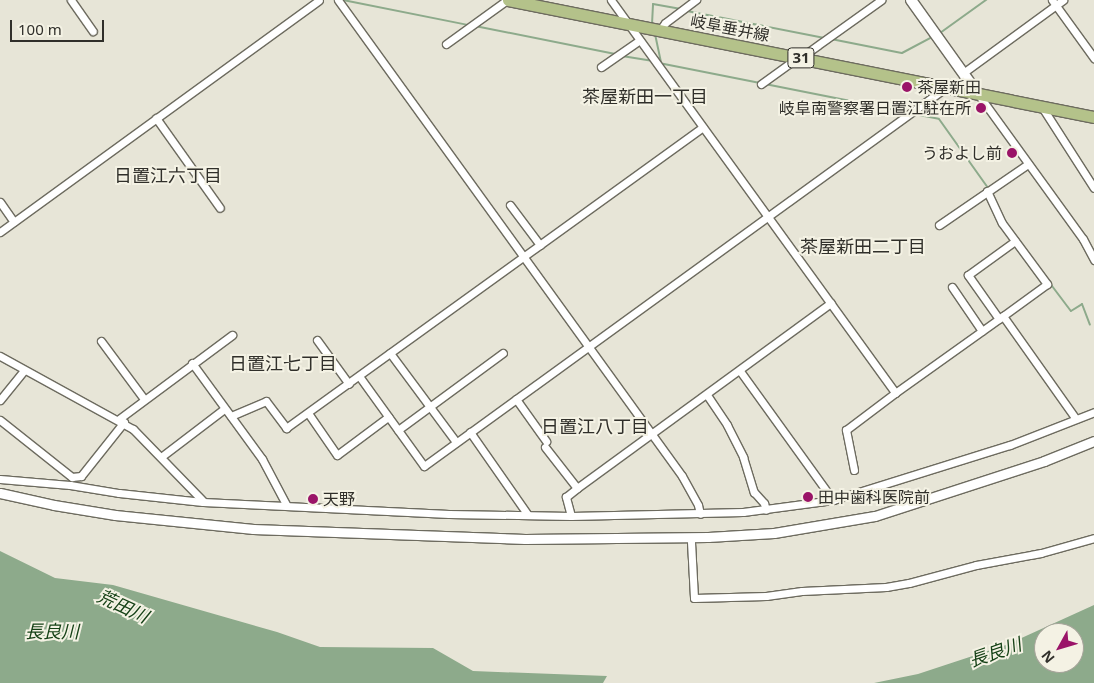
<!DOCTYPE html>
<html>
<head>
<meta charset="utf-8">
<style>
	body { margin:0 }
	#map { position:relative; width:1094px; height:683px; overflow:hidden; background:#e7e5d7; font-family:"Noto Sans","Noto Sans JP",sans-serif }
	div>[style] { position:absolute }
	.water>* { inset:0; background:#8daa8b }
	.stream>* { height:2px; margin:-1px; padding:0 1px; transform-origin:1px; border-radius:1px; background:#8daa8b }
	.roads { filter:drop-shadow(1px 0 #6d6b5f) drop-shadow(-1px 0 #6d6b5f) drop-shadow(0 1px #6d6b5f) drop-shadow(0 -1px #6d6b5f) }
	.minor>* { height:7px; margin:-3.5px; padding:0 3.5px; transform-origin:3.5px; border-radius:3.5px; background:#fff }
	.tertiary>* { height:9px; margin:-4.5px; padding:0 4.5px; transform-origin:4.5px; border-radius:4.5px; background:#fff }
	.secondary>* { height:10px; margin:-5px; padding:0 5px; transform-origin:5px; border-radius:5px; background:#fff }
	.primary>* { height:11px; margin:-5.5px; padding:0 5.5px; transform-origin:5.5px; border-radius:5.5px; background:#b4c28a }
	.dots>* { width:14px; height:14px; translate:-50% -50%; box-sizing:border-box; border:2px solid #f4f2e4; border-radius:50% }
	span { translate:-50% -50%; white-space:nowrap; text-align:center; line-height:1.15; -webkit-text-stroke:4px #f4f2e4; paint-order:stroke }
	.shield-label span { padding:1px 4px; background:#f4f2e4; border:1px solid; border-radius:4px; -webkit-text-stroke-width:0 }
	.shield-label { font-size:15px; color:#302f2a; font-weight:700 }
	.street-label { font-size:16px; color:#302f2a }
	.poi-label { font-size:16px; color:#302f2a }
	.left { translate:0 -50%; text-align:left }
	.right { translate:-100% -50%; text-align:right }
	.neighbourhood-label { font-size:18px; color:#302f2a }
	.water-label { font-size:18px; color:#154116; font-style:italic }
	.north { position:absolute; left:1034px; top:623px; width:50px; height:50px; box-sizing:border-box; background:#f4f2e4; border:1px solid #a6a49a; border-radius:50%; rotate:231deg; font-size:14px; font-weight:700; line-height:20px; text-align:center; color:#302f2a }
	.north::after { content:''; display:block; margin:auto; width:18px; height:22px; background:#9a1468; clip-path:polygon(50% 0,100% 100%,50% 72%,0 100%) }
	.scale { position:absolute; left:10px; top:20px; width:94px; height:22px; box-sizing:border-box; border:2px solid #302f2a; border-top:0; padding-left:6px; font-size:15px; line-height:18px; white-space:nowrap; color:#302f2a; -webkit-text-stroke:4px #f4f2e4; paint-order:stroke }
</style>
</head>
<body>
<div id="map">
	<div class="water">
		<i style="clip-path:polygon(0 551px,55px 578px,113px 585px,277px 632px,320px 647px,433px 648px,473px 671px,607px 676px,603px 683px,0 683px)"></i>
		<i style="clip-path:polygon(evenodd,1094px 605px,1094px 683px,874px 683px,918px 674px,1006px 645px,1094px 605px,1044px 633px,1074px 633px,1074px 663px,1044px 663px,1044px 633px)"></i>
	</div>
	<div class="stream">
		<i style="left:343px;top:0;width:127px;rotate:11.3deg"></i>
		<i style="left:687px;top:11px;width:140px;rotate:11.1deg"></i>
		<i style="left:652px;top:24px;width:20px;rotate:-87deg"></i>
		<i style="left:653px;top:4px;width:27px;rotate:10deg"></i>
		<i style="left:475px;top:26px;width:143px;rotate:11.3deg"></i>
		<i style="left:940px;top:33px;width:57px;rotate:-35.7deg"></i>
		<i style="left:655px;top:34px;width:30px;rotate:78deg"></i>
		<i style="left:831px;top:39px;width:72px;rotate:11.2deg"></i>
		<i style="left:902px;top:53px;width:36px;rotate:-28deg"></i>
		<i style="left:622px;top:56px;width:30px;rotate:9deg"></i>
		<i style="left:659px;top:63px;width:103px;rotate:11.2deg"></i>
		<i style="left:765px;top:84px;width:145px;rotate:11.2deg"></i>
		<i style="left:914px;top:114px;width:25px;rotate:11deg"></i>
		<i style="left:939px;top:119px;width:85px;rotate:54.6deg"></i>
		<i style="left:1049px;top:282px;width:36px;rotate:53deg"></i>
		<i style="left:1071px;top:311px;width:13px;rotate:-32deg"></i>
		<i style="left:1082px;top:304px;width:22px;rotate:69deg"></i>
	</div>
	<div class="roads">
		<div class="minor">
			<i style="left:71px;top:0;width:38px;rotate:55deg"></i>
			<i style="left:338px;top:0;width:587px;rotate:54.14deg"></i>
			<i style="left:682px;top:476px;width:33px;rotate:61deg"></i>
			<i style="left:698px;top:505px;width:9px;rotate:77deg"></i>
			<i style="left:611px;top:0;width:485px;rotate:54.1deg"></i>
			<i style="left:895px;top:393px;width:133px;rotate:-35.5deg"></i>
			<i style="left:1003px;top:316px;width:126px;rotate:54.7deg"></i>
			<i style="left:1052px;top:0;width:72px;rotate:54.1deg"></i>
			<i style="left:659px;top:31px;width:10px;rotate:-53deg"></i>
			<i style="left:665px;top:23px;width:39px;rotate:-37deg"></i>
			<i style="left:446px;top:44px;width:75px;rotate:-35.8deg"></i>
			<i style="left:800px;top:58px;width:100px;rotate:-35.6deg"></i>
			<i style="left:601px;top:67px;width:47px;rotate:-34.7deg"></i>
			<i style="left:963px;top:73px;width:124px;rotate:-36.1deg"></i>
			<i style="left:761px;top:84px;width:44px;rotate:-35.8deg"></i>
			<i style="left:978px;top:94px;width:179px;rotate:54.1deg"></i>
			<i style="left:1083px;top:239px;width:24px;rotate:62deg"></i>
			<i style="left:1042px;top:107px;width:96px;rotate:57.3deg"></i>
			<i style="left:156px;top:118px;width:110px;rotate:54.6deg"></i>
			<i style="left:987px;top:191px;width:35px;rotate:65deg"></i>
			<i style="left:1002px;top:223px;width:76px;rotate:53.6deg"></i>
			<i style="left:1047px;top:284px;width:54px;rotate:144deg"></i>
			<i style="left:0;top:202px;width:24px;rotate:55deg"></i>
			<i style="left:510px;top:205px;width:50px;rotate:53.1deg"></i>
			<i style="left:939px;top:225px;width:108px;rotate:-34.4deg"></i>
			<i style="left:0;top:232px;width:394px;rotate:-36deg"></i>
			<i style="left:952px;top:287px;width:53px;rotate:55.7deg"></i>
			<i style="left:999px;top:319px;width:54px;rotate:-125.2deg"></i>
			<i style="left:968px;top:275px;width:58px;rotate:-35.9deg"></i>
			<i style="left:317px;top:340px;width:54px;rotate:54deg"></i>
			<i style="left:101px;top:341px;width:72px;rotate:53.4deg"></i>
			<i style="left:390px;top:353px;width:111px;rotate:53.4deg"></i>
			<i style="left:0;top:356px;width:152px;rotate:28.8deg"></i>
			<i style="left:133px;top:429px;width:100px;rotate:45.8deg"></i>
			<i style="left:192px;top:363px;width:119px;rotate:53.9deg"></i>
			<i style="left:262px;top:459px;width:53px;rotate:62deg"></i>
			<i style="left:740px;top:371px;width:159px;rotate:54.2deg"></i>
			<i style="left:359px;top:376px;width:111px;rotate:54.2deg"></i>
			<i style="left:424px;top:466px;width:644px;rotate:-35.96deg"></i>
			<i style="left:707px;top:395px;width:36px;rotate:56deg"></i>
			<i style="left:727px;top:425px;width:36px;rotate:63deg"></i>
			<i style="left:743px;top:457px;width:37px;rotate:73deg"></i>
			<i style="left:754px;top:492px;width:15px;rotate:48deg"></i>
			<i style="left:764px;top:503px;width:7px;rotate:74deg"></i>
			<i style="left:516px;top:399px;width:52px;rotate:54.5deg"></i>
			<i style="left:0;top:400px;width:38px;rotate:-51deg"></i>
			<i style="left:308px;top:413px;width:51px;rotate:55.4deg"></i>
			<i style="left:337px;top:455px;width:64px;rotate:-36.7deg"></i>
			<i style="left:231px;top:416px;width:38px;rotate:-23deg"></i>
			<i style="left:266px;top:401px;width:34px;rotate:53deg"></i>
			<i style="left:286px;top:428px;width:514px;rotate:-35.82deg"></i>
			<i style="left:119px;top:419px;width:141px;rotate:-36.6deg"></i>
			<i style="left:0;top:420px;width:92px;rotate:38.4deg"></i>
			<i style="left:72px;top:477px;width:9px;rotate:-6deg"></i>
			<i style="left:81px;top:476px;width:69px;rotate:-51.5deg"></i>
			<i style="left:398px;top:430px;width:130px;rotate:-36.3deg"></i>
			<i style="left:470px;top:432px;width:101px;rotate:55.1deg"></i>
			<i style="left:545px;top:447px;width:52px;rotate:52deg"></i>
			<i style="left:161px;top:457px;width:79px;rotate:-37.3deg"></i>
			<i style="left:854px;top:470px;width:41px;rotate:-101.3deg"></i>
			<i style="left:846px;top:430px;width:61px;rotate:-37.1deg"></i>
			<i style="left:0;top:479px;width:70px;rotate:4.9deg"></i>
			<i style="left:70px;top:485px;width:50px;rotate:9.3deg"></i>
			<i style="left:119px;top:493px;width:84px;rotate:6.1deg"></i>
			<i style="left:203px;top:502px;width:246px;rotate:2.8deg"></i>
			<i style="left:449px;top:514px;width:122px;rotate:0.9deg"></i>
			<i style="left:571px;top:516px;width:172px;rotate:-1.3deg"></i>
			<i style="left:743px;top:512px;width:91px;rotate:-7.6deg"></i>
			<i style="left:833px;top:500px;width:185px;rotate:-17.3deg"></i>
			<i style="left:1010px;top:445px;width:90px;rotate:-21.4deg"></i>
			<i style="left:571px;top:516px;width:20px;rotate:-105deg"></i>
			<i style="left:566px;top:497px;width:14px;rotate:-39deg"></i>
			<i style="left:577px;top:488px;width:314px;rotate:-36.1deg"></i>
			<i style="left:691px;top:542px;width:56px;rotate:86.9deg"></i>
			<i style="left:694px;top:598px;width:72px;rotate:-1.6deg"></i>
			<i style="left:766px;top:596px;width:36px;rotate:-8deg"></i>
			<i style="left:802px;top:591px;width:84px;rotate:-2.7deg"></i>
			<i style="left:886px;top:587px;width:23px;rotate:-10deg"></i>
			<i style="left:909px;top:583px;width:69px;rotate:-15deg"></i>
			<i style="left:976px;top:565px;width:66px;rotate:-10.5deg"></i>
			<i style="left:1041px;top:553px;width:55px;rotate:-15.8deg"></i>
		</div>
		<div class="tertiary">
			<i style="left:0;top:493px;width:55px;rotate:12.5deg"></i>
			<i style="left:54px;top:505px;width:62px;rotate:9.3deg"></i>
			<i style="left:115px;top:515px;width:139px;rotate:5.8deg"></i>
			<i style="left:253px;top:529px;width:272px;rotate:2.1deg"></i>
			<i style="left:525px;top:539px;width:183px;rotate:-0.6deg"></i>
			<i style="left:708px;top:537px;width:66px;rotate:-3.5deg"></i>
			<i style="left:774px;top:533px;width:102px;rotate:-9.6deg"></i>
			<i style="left:875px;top:516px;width:178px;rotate:-18deg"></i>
			<i style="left:1044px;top:461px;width:54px;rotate:-21.8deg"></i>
		</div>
		<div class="secondary">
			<i style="left:911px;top:0;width:115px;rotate:54.5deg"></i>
		</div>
		<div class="primary">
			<i style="left:508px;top:0;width:598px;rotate:11.29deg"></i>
		</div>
	</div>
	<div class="dots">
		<i style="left:907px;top:87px;background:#9a1468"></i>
		<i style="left:981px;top:108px;background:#9a1468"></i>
		<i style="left:1012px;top:153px;background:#9a1468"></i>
		<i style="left:808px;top:497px;background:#9a1468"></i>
		<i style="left:313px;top:499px;background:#9a1468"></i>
	</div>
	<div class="shield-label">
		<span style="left:801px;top:58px">31</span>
	</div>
	<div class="street-label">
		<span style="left:730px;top:28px;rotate:11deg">岐阜垂井線</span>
	</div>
	<div class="poi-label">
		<span class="left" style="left:917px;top:87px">茶屋新田</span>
		<span class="right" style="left:971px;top:108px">岐阜南警察署日置江駐在所</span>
		<span class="right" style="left:1002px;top:153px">うおよし前</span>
		<span class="left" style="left:818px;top:497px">田中歯科医院前</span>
		<span class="left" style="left:323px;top:499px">天野</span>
	</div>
	<div class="neighbourhood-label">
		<span style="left:645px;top:96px">茶屋新田一丁目</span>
		<span style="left:168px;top:175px">日置江六丁目</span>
		<span style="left:863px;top:246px">茶屋新田二丁目</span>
		<span style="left:283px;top:363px">日置江七丁目</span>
		<span style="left:595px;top:426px">日置江八丁目</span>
	</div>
	<div class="water-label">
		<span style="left:123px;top:606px;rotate:25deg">荒田川</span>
		<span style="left:52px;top:631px">長良川</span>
		<span style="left:995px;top:652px;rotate:-19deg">長良川</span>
	</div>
	<div class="north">N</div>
	<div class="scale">100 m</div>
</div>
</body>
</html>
